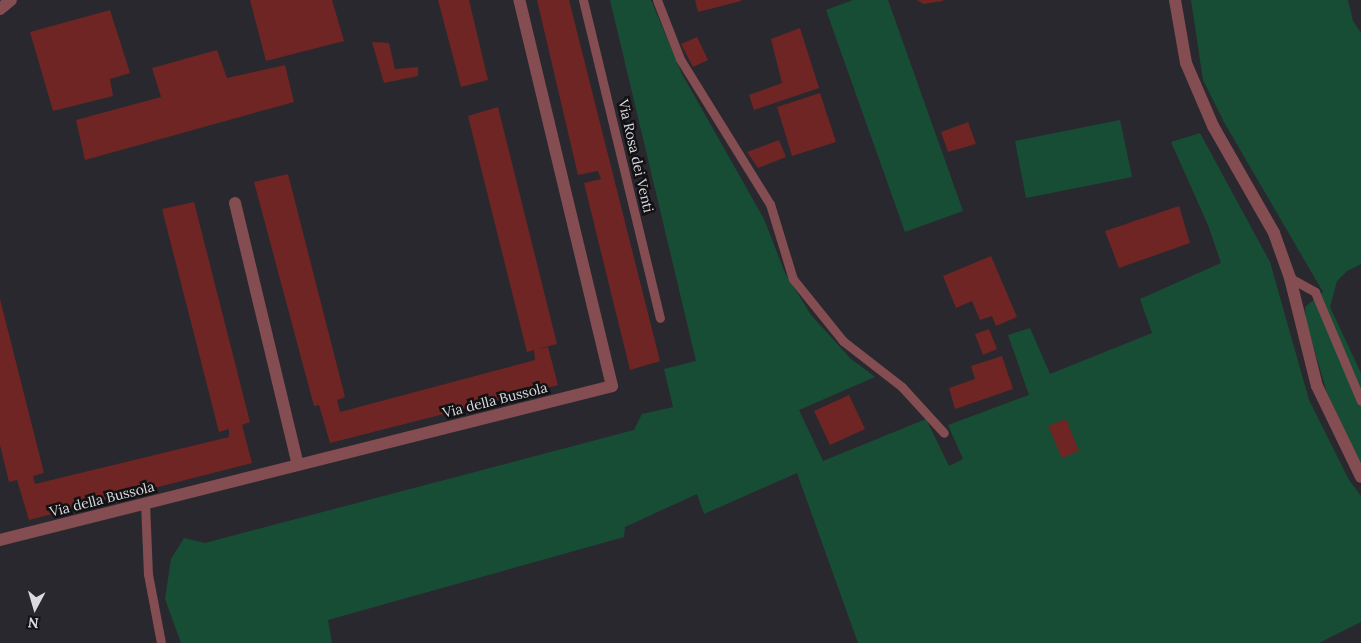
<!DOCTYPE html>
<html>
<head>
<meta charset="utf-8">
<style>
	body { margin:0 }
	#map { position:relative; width:1361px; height:643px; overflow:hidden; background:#29282e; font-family:Lora,serif }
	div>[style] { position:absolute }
	.green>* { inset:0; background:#184d35 }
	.building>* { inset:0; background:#6f2523 }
	.service>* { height:9px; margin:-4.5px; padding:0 4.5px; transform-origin:4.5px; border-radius:4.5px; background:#844d51 }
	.minor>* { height:12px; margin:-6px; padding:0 6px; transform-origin:6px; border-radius:6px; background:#844d51 }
	.tertiary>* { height:12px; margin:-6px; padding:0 6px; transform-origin:6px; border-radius:6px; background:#844d51 }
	span { translate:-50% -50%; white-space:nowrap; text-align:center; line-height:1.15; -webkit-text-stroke:5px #121114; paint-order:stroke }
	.street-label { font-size:14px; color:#dbdade }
	.north { position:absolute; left:10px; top:583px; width:50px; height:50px; -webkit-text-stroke:4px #121114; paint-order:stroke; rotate:186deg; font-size:14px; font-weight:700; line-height:20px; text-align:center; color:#dbdade }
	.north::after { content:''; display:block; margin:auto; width:18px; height:22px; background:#dbdade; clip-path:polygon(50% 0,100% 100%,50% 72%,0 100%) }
</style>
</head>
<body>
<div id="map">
	<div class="green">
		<i style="clip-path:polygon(610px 0,651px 0,682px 74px,764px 219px,785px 273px,811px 315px,851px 359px,875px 377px,799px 410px,823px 461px,926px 419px,949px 466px,963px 459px,948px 425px,1029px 395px,1008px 335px,1030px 328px,1050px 374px,1152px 333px,1140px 299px,1221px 263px,1208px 225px,1171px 142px,1200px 133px,1270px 262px,1309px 400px,1349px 480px,1361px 496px,1361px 622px,1319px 643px,858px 643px,797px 473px,704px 514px,697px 494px,625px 527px,624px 537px,328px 620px,332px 643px,181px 643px,165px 599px,171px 559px,184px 538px,205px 543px,634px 430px,642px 414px,673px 407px,664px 369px,696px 361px)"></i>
		<i style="clip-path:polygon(853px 0,888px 0,963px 211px,905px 232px,826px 10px)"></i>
		<i style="clip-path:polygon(1191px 0,1348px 0,1353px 21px,1361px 33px,1361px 264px,1347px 271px,1337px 281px,1330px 307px,1361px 373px,1361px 465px,1327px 393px,1306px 321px,1305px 307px,1323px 292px,1224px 122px,1203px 80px)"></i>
		<i style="clip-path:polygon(1120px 120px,1132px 177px,1026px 198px,1015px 141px)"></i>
	</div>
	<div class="building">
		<i style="clip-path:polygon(250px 0,332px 0,344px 41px,266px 61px)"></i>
		<i style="clip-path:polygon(438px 0,469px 0,488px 80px,461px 87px)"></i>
		<i style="clip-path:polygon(537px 0,569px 0,660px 361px,630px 370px,584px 183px,601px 179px,598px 171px,578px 175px)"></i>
		<i style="clip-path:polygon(695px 0,741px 0,741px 1px,698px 12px)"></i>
		<i style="clip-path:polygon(917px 0,943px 0,943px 1px,923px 4px)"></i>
		<i style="clip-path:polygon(110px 10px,130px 73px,110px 79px,113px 96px,53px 111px,30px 32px)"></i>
		<i style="clip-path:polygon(800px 28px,819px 88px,754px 110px,749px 95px,782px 83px,771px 39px)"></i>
		<i style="clip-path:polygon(697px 37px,708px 60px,693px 67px,681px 44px)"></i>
		<i style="clip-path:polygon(372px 42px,389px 43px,395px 69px,418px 67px,418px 76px,384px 83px)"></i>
		<i style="clip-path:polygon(217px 50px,227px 78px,285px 65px,294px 102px,85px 160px,76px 120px,161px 97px,152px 68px)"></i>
		<i style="clip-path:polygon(820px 93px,836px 142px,792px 156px,777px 107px)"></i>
		<i style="clip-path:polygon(498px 107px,557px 344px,537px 349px,548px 347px,558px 385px,330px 443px,319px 405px,314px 406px,254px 182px,288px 174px,345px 397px,337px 400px,340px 412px,535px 360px,534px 350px,527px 352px,468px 116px)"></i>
		<i style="clip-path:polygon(968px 122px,976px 144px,948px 152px,941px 132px)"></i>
		<i style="clip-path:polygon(779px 140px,786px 157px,758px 168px,747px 152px)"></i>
		<i style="clip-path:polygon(194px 202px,250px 422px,242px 425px,252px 463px,29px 520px,17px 480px,9px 482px,0 445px,0 299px,44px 473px,33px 476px,35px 484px,229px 437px,229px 429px,219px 432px,162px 209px)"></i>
		<i style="clip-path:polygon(1179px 206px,1190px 243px,1119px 268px,1105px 231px)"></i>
		<i style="clip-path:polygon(991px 256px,1017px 317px,996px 326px,992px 316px,980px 320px,972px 301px,956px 308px,943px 276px)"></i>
		<i style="clip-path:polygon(989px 329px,997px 349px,983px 355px,975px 334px)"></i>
		<i style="clip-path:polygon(1002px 356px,1013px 389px,955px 409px,949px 388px,975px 379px,971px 366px)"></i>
		<i style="clip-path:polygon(849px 395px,865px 429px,830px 445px,814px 411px)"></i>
		<i style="clip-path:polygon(1066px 419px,1079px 451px,1062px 458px,1048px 426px)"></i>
	</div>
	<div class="service">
		<i style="left:583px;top:0;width:327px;rotate:76.4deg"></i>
		<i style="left:657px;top:0;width:63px;rotate:68.7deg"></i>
		<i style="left:680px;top:59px;width:171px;rotate:58.2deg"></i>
		<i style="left:770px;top:204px;width:78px;rotate:73deg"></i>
		<i style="left:793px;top:279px;width:80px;rotate:51.1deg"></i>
		<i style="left:843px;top:341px;width:75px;rotate:37.9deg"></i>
		<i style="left:902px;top:387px;width:62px;rotate:47.6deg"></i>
		<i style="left:1290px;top:278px;width:29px;rotate:29deg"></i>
		<i style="left:1315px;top:292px;width:118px;rotate:67.1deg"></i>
		<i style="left:145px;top:503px;width:71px;rotate:87.6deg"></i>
		<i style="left:148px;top:574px;width:70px;rotate:79.3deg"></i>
	</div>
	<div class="minor">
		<i style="left:235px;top:203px;width:269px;rotate:76.5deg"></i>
		<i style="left:0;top:540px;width:631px;rotate:-14.12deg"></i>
		<i style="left:612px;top:386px;width:397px;rotate:-103.5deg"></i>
	</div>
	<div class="tertiary">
		<i style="left:1175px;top:0;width:64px;rotate:80.1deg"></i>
		<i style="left:1186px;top:63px;width:69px;rotate:66.8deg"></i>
		<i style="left:1213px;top:126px;width:123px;rotate:60.3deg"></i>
		<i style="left:1274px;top:233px;width:48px;rotate:70.4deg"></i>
		<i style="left:1290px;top:278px;width:111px;rotate:76deg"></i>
		<i style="left:1317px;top:386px;width:101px;rotate:64.2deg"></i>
		<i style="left:0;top:9px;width:14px;rotate:-39deg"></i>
	</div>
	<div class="street-label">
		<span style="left:636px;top:156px;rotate:77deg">Via Rosa dei Venti</span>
		<span style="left:495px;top:400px;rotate:-14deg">Via della Bussola</span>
		<span style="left:102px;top:499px;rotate:-14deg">Via della Bussola</span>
	</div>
	<div class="north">N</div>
</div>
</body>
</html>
